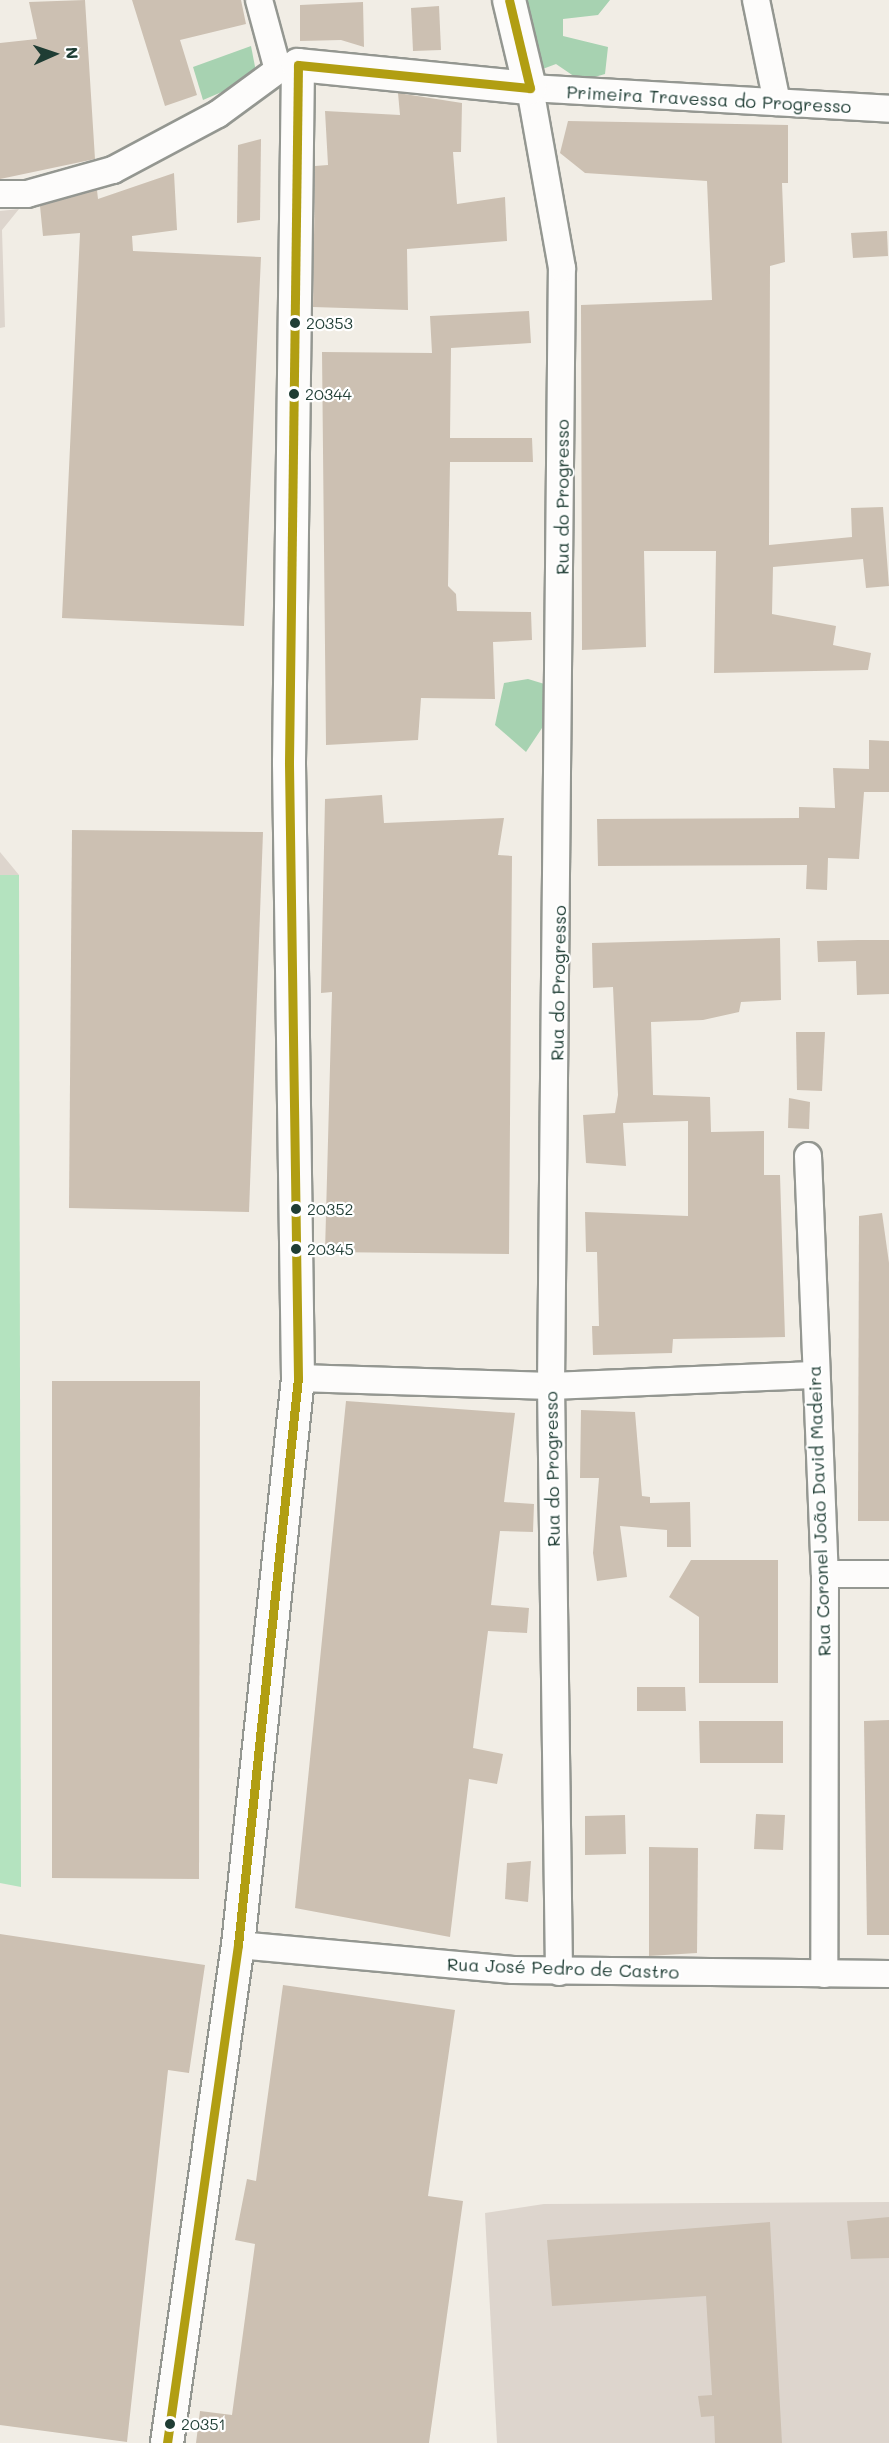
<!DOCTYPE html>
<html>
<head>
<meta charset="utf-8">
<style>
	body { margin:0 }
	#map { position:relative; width:889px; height:2443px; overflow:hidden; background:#f1ede5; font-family:Mali,sans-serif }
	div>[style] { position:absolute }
	.industrial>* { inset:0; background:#ddd5cd }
	.green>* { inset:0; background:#b4e3bf }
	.forest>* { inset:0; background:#a7d2b1 }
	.building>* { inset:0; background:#ccc0b2 }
	.roads { filter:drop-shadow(2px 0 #949791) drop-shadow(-2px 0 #949791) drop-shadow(0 2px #949791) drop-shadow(0 -2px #949791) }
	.minor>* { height:26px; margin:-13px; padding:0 13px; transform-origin:13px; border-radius:13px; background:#fdfcfb }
	.tertiary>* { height:32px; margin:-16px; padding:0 16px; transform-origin:16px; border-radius:16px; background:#fdfcfb }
	.bus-1>* { height:9px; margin:-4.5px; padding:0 4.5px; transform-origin:4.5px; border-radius:4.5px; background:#b19e12 }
	.dots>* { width:16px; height:16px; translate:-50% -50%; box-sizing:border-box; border:3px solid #fff; border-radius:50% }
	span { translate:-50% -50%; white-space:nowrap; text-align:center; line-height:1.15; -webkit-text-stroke:4.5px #fff; paint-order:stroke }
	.bus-label { font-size:16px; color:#1f3d34 }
	.left { translate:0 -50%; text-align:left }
	.street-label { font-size:18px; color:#1f3d34 }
	.north { position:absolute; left:24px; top:24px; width:60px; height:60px; -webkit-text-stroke:4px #fff; paint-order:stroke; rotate:87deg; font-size:16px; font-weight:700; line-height:24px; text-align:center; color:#1f3d34 }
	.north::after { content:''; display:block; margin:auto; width:21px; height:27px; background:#1f3d34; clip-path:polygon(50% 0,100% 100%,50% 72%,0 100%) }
</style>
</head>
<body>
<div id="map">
	<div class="industrial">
		<i style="clip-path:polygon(19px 209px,2px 230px,5px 327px,0 328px,0 211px)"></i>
		<i style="clip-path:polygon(0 852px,19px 875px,0 875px)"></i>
		<i style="clip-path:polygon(889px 2202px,889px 2443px,497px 2443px,485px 2213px,544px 2204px)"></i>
	</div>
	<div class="green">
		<i style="clip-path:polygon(0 875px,19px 875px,21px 1887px,0 1883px)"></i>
	</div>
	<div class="forest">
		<i style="clip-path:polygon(524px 0,610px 0,598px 15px,563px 19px,563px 36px,608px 47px,605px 74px,581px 81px,556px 64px,540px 70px)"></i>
		<i style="clip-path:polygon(251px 46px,257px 77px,203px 100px,193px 67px)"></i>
		<i style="clip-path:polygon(528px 679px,551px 686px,552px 713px,526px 752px,495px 725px,504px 683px)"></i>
	</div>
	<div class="building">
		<i style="clip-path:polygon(85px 0,95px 159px,0 179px,0 43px,37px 39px,29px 2px)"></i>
		<i style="clip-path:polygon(132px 0,241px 0,246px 24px,180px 40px,197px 95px,165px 106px)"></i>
		<i style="clip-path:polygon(363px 2px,364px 47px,341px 40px,300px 41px,300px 5px)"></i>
		<i style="clip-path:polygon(439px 6px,441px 50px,413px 51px,411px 8px)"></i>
		<i style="clip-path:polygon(398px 93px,462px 103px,461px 152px,453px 152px,457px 204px,505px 197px,507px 241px,407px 249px,408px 310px,313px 307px,315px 166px,328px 165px,325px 111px,400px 115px)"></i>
		<i style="clip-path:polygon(568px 121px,788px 125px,788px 183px,782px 183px,785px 262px,770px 266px,769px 545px,852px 537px,851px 508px,883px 507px,889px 586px,866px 588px,863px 559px,773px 567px,772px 614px,836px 626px,833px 645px,871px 653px,868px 670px,714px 673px,716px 551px,644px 551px,646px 647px,582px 650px,581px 305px,712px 300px,707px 181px,585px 173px,560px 153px)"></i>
		<i style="clip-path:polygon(261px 139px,260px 220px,237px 223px,238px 145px)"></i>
		<i style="clip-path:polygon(174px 173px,177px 230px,132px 236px,133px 251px,261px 257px,244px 626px,62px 618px,80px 233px,43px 236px,40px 206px,97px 190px,98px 199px)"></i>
		<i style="clip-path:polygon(887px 231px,888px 256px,853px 258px,851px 233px)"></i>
		<i style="clip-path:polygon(529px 311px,531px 343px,451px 348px,450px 438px,532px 438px,533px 462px,450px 462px,448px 586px,456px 594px,457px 611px,531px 612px,532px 640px,493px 642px,495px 699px,421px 698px,418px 740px,326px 745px,322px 352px,432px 353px,430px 316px)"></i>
		<i style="clip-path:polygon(869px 740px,889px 741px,889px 792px,864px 792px,859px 859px,828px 858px,827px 890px,806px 889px,807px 865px,598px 866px,597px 819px,799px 818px,799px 807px,835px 808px,833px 768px,869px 769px)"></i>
		<i style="clip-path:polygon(382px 795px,384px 823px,504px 818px,498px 855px,512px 856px,509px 1254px,325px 1252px,332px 992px,321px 993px,325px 799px)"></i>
		<i style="clip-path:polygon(72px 830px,263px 832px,249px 1212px,69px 1208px)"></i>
		<i style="clip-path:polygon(780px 938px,781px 1000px,741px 1002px,739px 1012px,703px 1020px,651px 1022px,653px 1095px,710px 1097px,711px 1132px,764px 1131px,764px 1175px,780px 1175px,785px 1337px,673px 1339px,672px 1353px,593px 1355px,592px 1326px,599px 1326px,597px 1252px,586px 1252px,585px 1212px,688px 1216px,688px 1121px,623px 1123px,626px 1166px,586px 1163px,583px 1115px,615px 1113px,618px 1095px,613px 987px,593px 988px,592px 943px)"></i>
		<i style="clip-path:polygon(858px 940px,889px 940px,889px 994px,857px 995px,856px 961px,818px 962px,817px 941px)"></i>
		<i style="clip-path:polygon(796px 1032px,825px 1032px,822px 1091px,797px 1090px)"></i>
		<i style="clip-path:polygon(789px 1098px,810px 1102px,809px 1129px,788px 1128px)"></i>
		<i style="clip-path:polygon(882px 1213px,889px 1263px,889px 1521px,858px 1521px,859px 1216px)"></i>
		<i style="clip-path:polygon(52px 1381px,200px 1381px,199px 1879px,52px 1878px)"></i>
		<i style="clip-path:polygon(346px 1401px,515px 1413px,504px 1502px,534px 1504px,533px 1532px,500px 1531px,491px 1605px,529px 1608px,527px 1633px,488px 1631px,473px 1748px,503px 1754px,497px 1784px,469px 1779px,450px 1937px,295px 1908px)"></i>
		<i style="clip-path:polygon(581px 1410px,635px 1412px,642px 1496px,650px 1497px,650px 1503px,690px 1502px,691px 1547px,667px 1547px,667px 1530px,620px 1526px,627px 1577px,597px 1581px,593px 1553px,599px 1478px,580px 1478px)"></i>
		<i style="clip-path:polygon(691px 1560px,778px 1560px,778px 1683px,699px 1683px,699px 1617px,669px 1597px)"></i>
		<i style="clip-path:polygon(637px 1687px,685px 1687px,686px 1711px,637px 1711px)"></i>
		<i style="clip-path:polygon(889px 1720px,889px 1935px,867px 1935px,864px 1721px)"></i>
		<i style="clip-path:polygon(699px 1721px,783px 1721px,783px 1763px,700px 1763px)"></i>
		<i style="clip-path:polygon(756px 1814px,785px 1815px,783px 1850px,754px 1849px)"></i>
		<i style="clip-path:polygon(625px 1815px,626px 1854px,585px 1855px,585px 1816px)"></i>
		<i style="clip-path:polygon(649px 1847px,698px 1848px,697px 1953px,649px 1956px)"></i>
		<i style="clip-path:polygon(531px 1861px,528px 1902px,505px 1899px,507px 1863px)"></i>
		<i style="clip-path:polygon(0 1934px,205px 1965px,189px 2073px,168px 2070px,127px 2442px,0 2425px)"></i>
		<i style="clip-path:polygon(283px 1985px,455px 2010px,428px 2196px,463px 2201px,429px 2443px,196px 2443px,200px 2411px,232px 2415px,255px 2244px,235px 2240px,247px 2179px,256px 2181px)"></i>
		<i style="clip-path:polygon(889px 2217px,889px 2258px,851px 2259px,847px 2221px)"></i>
		<i style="clip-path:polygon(770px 2222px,782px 2443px,715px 2443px,714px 2416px,701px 2417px,698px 2396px,712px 2395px,706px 2296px,552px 2306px,547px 2240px)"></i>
	</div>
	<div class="roads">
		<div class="minor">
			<i style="left:259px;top:0;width:73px;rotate:74.8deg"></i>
			<i style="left:756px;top:0;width:104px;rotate:78.4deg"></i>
			<i style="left:0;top:194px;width:27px"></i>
			<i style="left:27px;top:194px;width:89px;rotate:-15.6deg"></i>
			<i style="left:113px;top:170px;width:119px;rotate:-28.1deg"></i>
			<i style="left:218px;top:114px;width:74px;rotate:-36.3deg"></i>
			<i style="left:278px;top:70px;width:21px;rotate:-14deg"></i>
			<i style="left:808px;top:1156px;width:418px;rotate:87.7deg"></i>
			<i style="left:825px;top:1574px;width:400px;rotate:90.1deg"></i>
			<i style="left:298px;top:1378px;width:253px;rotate:1.8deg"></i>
			<i style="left:551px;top:1386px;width:263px;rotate:-2.4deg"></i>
			<i style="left:825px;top:1574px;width:64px"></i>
			<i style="left:238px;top:1945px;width:276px;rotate:5.2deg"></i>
			<i style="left:513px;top:1970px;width:376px;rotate:0.6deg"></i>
			<i style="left:559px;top:1972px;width:586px;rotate:-90.78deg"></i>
			<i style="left:551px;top:1386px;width:1118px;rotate:-89.44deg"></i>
			<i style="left:562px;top:268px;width:183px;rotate:-100.1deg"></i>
			<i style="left:530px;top:88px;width:360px;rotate:3.3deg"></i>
		</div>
		<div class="tertiary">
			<i style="left:167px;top:2443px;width:503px;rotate:-81.89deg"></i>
			<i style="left:238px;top:1945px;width:570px;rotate:-83.96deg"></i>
			<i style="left:298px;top:1378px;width:616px;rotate:-90.84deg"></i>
			<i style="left:289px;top:762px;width:697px;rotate:-89.26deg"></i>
			<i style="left:298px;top:65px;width:233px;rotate:5.7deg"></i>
			<i style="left:530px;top:88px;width:90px;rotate:-103.4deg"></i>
		</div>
	</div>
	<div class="bus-1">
		<i style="left:167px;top:2443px;width:503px;rotate:-81.89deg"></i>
		<i style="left:238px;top:1945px;width:570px;rotate:-83.96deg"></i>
		<i style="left:298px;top:1378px;width:616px;rotate:-90.84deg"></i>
		<i style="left:289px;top:762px;width:697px;rotate:-89.26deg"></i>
		<i style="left:298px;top:65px;width:233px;rotate:5.7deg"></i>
		<i style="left:530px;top:88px;width:90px;rotate:-103.4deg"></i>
	</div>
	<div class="dots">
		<i style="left:295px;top:323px;background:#1f3d34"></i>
		<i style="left:294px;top:394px;background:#1f3d34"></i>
		<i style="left:296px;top:1209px;background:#1f3d34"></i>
		<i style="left:296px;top:1249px;background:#1f3d34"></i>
		<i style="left:170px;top:2424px;background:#1f3d34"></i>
	</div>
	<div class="bus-label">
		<span class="left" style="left:306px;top:323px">20353</span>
		<span class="left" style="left:305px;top:394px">20344</span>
		<span class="left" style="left:307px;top:1209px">20352</span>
		<span class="left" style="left:307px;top:1249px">20345</span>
		<span class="left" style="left:181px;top:2424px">20351</span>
	</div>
	<div class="street-label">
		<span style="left:709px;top:99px;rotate:3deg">Primeira Travessa do Progresso</span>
		<span style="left:562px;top:497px;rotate:-90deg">Rua do Progresso</span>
		<span style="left:558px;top:983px;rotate:-89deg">Rua do Progresso</span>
		<span style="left:552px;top:1469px;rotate:-91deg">Rua do Progresso</span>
		<span style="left:819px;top:1511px;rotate:-92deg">Rua Coronel João David Madeira</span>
		<span style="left:563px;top:1968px;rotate:2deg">Rua José Pedro de Castro</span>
	</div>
	<div class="north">N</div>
</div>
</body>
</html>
